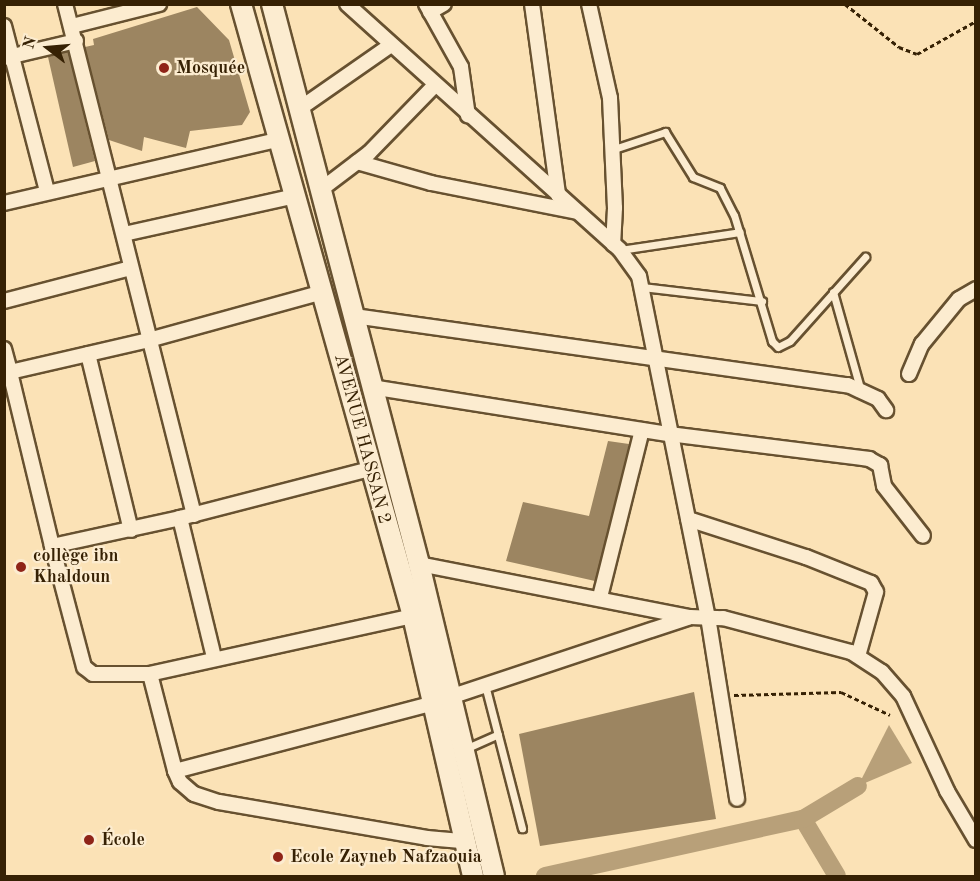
<!DOCTYPE html>
<html>
<head>
<meta charset="utf-8">
<style>
	body { margin:0 }
	#map { position:relative; width:980px; height:881px; overflow:hidden; background:#fbe2b6; font-family:"Old Standard TT",serif }
	div>[style] { position:absolute }
	.water>* { inset:0; background:#b8a079 }
	.canal>* { height:18px; margin:-9px; padding:0 9px; transform-origin:9px; border-radius:9px; background:#b8a079 }
	.building>* { inset:0; background:#9c8561 }
	.path>* { height:3px; margin-top:-1.5px; transform-origin:0; background:repeating-linear-gradient(90deg,#362104 0 4.5px,transparent 0 7.5px) }
	.roads { filter:drop-shadow(2px 0 #675130) drop-shadow(-2px 0 #675130) drop-shadow(0 2px #675130) drop-shadow(0 -2px #675130) }
	.lane>* { height:7px; margin:-3.5px; padding:0 3.5px; transform-origin:3.5px; border-radius:3.5px; background:#fcecd0 }
	.street>* { height:14px; margin:-7px; padding:0 7px; transform-origin:7px; border-radius:7px; background:#fcecd0 }
	.secondary>* { height:20px; margin:-10px; padding:0 10px; transform-origin:10px; border-radius:10px; background:#fcecd0 }
	.dots>* { width:16px; height:16px; translate:-50% -50%; box-sizing:border-box; border:3px solid #fcecd0; border-radius:50% }
	span { translate:-50% -50%; white-space:nowrap; text-align:center; line-height:1.15; -webkit-text-stroke:4.5px #fcecd0; paint-order:stroke }
	.poi-label { font-size:18px; color:#362104; font-weight:700 }
	.left { translate:0 -50%; text-align:left }
	.street-label { font-size:18px; color:#362104 }
	.frame { position:absolute; inset:0; border:6px solid #362104; pointer-events:none }
	.north { position:absolute; left:18px; top:18px; width:60px; height:60px; -webkit-text-stroke:4px #fcecd0; paint-order:stroke; rotate:286deg; font-size:16px; font-weight:700; line-height:24px; text-align:center; color:#362104 }
	.north::after { content:''; display:block; margin:auto; width:21px; height:27px; background:#362104; clip-path:polygon(50% 0,100% 100%,50% 72%,0 100%) }
</style>
</head>
<body>
<div id="map">
	<div class="water">
		<i style="clip-path:polygon(889px 725px,912px 763px,858px 786px)"></i>
	</div>
	<div class="canal">
		<i style="left:803px;top:819px;width:66px;rotate:59.2deg"></i>
		<i style="left:545px;top:876px;width:264px;rotate:-12.5deg"></i>
		<i style="left:803px;top:819px;width:64px;rotate:-31deg"></i>
	</div>
	<div class="building">
		<i style="clip-path:polygon(197px 7px,229px 40px,250px 112px,242px 125px,190px 131px,186px 148px,144px 137px,142px 151px,109px 140px,85px 47px,94px 45px,93px 39px)"></i>
		<i style="clip-path:polygon(68px 52px,95px 161px,73px 167px,48px 57px)"></i>
		<i style="clip-path:polygon(608px 441px,629px 444px,595px 581px,506px 561px,523px 502px,589px 516px)"></i>
		<i style="clip-path:polygon(694px 692px,716px 819px,540px 846px,519px 734px)"></i>
	</div>
	<div class="path">
		<i style="left:845px;top:4px;width:69px;rotate:38.5deg"></i>
		<i style="left:899px;top:47px;width:19px;rotate:21deg"></i>
		<i style="left:917px;top:54px;width:68px;rotate:-29.2deg"></i>
		<i style="left:734px;top:695px;width:107px;rotate:-1.6deg"></i>
		<i style="left:841px;top:692px;width:54px;rotate:25.1deg"></i>
	</div>
	<div class="roads">
		<div class="lane">
			<i style="left:614px;top:149px;width:54px;rotate:-18.4deg"></i>
			<i style="left:665px;top:132px;width:53px;rotate:58.1deg"></i>
			<i style="left:693px;top:177px;width:29px;rotate:22deg"></i>
			<i style="left:720px;top:188px;width:30px;rotate:63deg"></i>
			<i style="left:734px;top:215px;width:132px;rotate:73.2deg"></i>
			<i style="left:772px;top:341px;width:8px;rotate:45deg"></i>
			<i style="left:778px;top:347px;width:13px;rotate:-27deg"></i>
			<i style="left:790px;top:341px;width:113px;rotate:-48.2deg"></i>
			<i style="left:620px;top:250px;width:121px;rotate:-8.5deg"></i>
			<i style="left:642px;top:287px;width:121px;rotate:6.7deg"></i>
			<i style="left:833px;top:292px;width:100px;rotate:74.3deg"></i>
			<i style="left:485px;top:685px;width:148px;rotate:75.5deg"></i>
			<i style="left:465px;top:749px;width:36px;rotate:-24deg"></i>
		</div>
		<div class="street">
			<i style="left:65px;top:4px;width:527px;rotate:75.83deg"></i>
			<i style="left:347px;top:4px;width:367px;rotate:42deg"></i>
			<i style="left:620px;top:250px;width:32px;rotate:54deg"></i>
			<i style="left:639px;top:276px;width:348px;rotate:78.6deg"></i>
			<i style="left:708px;top:617px;width:184px;rotate:80.9deg"></i>
			<i style="left:426px;top:4px;width:72px;rotate:60.9deg"></i>
			<i style="left:461px;top:67px;width:49px;rotate:81.9deg"></i>
			<i style="left:532px;top:4px;width:193px;rotate:82.2deg"></i>
			<i style="left:589px;top:4px;width:96px;rotate:77.4deg"></i>
			<i style="left:610px;top:98px;width:110px;rotate:87.4deg"></i>
			<i style="left:615px;top:208px;width:36px;rotate:93deg"></i>
			<i style="left:430px;top:12px;width:16px;rotate:-30deg"></i>
			<i style="left:4px;top:26px;width:171px;rotate:75.4deg"></i>
			<i style="left:72px;top:26px;width:90px;rotate:-14.2deg"></i>
			<i style="left:4px;top:58px;width:74px;rotate:-13.3deg"></i>
			<i style="left:299px;top:109px;width:112px;rotate:-34.8deg"></i>
			<i style="left:357px;top:162px;width:77px;rotate:15.8deg"></i>
			<i style="left:431px;top:183px;width:149px;rotate:11.2deg"></i>
			<i style="left:319px;top:191px;width:63px;rotate:-37.2deg"></i>
			<i style="left:369px;top:153px;width:95px;rotate:-45.9deg"></i>
			<i style="left:4px;top:203px;width:280px;rotate:-13deg"></i>
			<i style="left:124px;top:234px;width:175px;rotate:-12.5deg"></i>
			<i style="left:4px;top:301px;width:131px;rotate:-14.6deg"></i>
			<i style="left:354px;top:316px;width:499px;rotate:8deg"></i>
			<i style="left:848px;top:385px;width:33px;rotate:25deg"></i>
			<i style="left:878px;top:399px;width:14px;rotate:54deg"></i>
			<i style="left:4px;top:349px;width:24px;rotate:75deg"></i>
			<i style="left:88px;top:354px;width:181px;rotate:76.3deg"></i>
			<i style="left:909px;top:374px;width:33px;rotate:-67deg"></i>
			<i style="left:922px;top:344px;width:58px;rotate:-50.6deg"></i>
			<i style="left:959px;top:299px;width:20px;rotate:-30deg"></i>
			<i style="left:371px;top:387px;width:302px;rotate:9deg"></i>
			<i style="left:669px;top:434px;width:202px;rotate:7.1deg"></i>
			<i style="left:869px;top:459px;width:13px;rotate:29deg"></i>
			<i style="left:880px;top:465px;width:21px;rotate:79deg"></i>
			<i style="left:884px;top:486px;width:63px;rotate:52deg"></i>
			<i style="left:180px;top:518px;width:144px;rotate:76.3deg"></i>
			<i style="left:688px;top:519px;width:124px;rotate:17.9deg"></i>
			<i style="left:806px;top:557px;width:70px;rotate:21.8deg"></i>
			<i style="left:871px;top:583px;width:10px;rotate:61deg"></i>
			<i style="left:876px;top:592px;width:66px;rotate:105.7deg"></i>
			<i style="left:52px;top:546px;width:179px;rotate:-103.6deg"></i>
			<i style="left:10px;top:372px;width:143px;rotate:-13deg"></i>
			<i style="left:149px;top:340px;width:180px;rotate:-15.4deg"></i>
			<i style="left:419px;top:564px;width:276px;rotate:11.1deg"></i>
			<i style="left:690px;top:617px;width:33px;rotate:2deg"></i>
			<i style="left:723px;top:618px;width:132px;rotate:14.9deg"></i>
			<i style="left:851px;top:652px;width:37px;rotate:33deg"></i>
			<i style="left:882px;top:672px;width:32px;rotate:49deg"></i>
			<i style="left:903px;top:696px;width:105px;rotate:65.1deg"></i>
			<i style="left:947px;top:791px;width:57px;rotate:59.4deg"></i>
			<i style="left:600px;top:597px;width:172px;rotate:-75.9deg"></i>
			<i style="left:413px;top:616px;width:269px;rotate:167.6deg"></i>
			<i style="left:150px;top:674px;width:100px;rotate:75.5deg"></i>
			<i style="left:175px;top:771px;width:12px;rotate:66deg"></i>
			<i style="left:180px;top:782px;width:18px;rotate:41deg"></i>
			<i style="left:194px;top:794px;width:26px;rotate:18deg"></i>
			<i style="left:219px;top:802px;width:211px;rotate:9.8deg"></i>
			<i style="left:427px;top:838px;width:37px;rotate:5deg"></i>
			<i style="left:150px;top:674px;width:57px;rotate:180deg"></i>
			<i style="left:93px;top:674px;width:11px;rotate:-142deg"></i>
			<i style="left:84px;top:667px;width:125px;rotate:-104.8deg"></i>
			<i style="left:52px;top:546px;width:131px;rotate:-12.3deg"></i>
			<i style="left:180px;top:518px;width:196px;rotate:-14.5deg"></i>
			<i style="left:450px;top:697px;width:251px;rotate:-18.4deg"></i>
			<i style="left:175px;top:771px;width:264px;rotate:-14.7deg"></i>
		</div>
		<div class="secondary">
			<i style="left:241px;top:4px;width:636px;rotate:74.3deg"></i>
			<i style="left:413px;top:616px;width:267px;rotate:77deg"></i>
			<i style="left:272px;top:4px;width:579px;rotate:75.29deg"></i>
			<i style="left:419px;top:564px;width:321px;rotate:76.5deg"></i>
		</div>
	</div>
	<div class="dots">
		<i style="left:164px;top:68px;background:#8f2418"></i>
		<i style="left:21px;top:567px;background:#8f2418"></i>
		<i style="left:89px;top:840px;background:#8f2418"></i>
		<i style="left:278px;top:857px;background:#8f2418"></i>
	</div>
	<div class="poi-label">
		<span class="left" style="left:176px;top:68px">Mosquée</span>
		<span class="left" style="left:33px;top:567px">collège ibn<br>Khaldoun</span>
		<span class="left" style="left:101px;top:840px">École</span>
		<span class="left" style="left:290px;top:857px">Ecole Zayneb Nafzaouia</span>
	</div>
	<div class="street-label">
		<span style="left:362px;top:439px;rotate:75deg">AVENUE HASSAN 2</span>
	</div>
	<div class="frame"></div>
	<div class="north">N</div>
</div>
</body>
</html>
